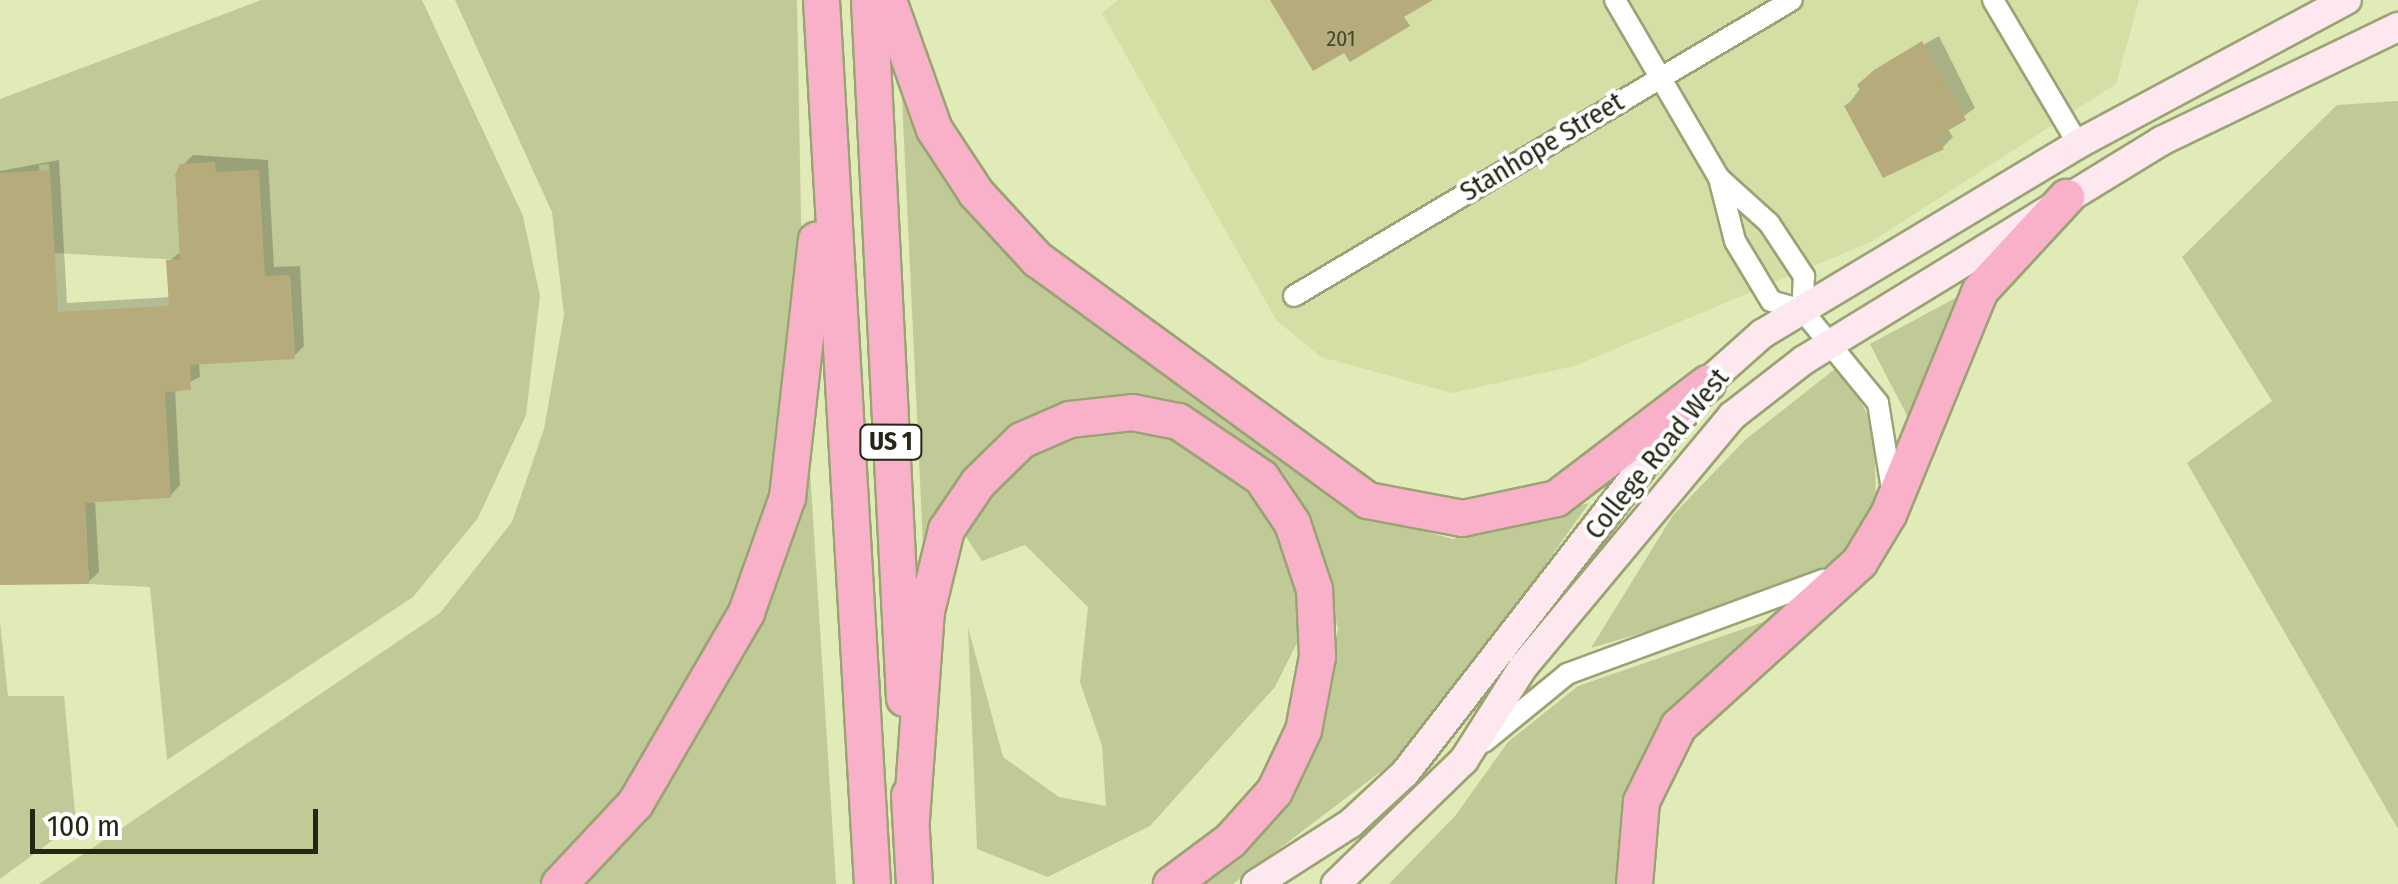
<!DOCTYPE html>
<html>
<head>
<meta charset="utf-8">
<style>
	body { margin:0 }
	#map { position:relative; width:2398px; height:884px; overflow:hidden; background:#e1ebb8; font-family:"Fira Sans Condensed",sans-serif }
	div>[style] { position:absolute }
	.built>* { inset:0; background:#d4dfa5 }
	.green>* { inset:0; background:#c0ca97 }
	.shadow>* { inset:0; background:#0003 }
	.building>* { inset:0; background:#b6ab7a }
	.roads { filter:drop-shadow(2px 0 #9aa373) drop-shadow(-2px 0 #9aa373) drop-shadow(0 2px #9aa373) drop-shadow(0 -2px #9aa373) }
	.street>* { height:20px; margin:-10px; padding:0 10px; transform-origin:10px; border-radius:10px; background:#fff }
	.secondary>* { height:28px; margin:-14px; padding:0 14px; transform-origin:14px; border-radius:14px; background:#fde8ef }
	.highway>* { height:35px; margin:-17.5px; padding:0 17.5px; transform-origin:17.5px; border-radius:17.5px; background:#f9b1ca }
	span { translate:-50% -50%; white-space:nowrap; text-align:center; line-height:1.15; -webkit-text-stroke:8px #fff; paint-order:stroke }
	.number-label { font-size:22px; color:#48482e }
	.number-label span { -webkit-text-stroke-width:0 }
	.shield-label span { padding:2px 8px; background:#fff; border:2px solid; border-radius:8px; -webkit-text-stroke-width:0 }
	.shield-label { font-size:25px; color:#242714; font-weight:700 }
	.street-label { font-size:28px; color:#242714 }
	.scale { position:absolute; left:30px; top:809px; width:288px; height:45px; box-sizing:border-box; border:5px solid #242714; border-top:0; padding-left:12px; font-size:30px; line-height:35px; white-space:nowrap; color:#242714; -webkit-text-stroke:8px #fff; paint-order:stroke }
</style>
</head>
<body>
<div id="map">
	<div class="built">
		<i style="clip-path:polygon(1118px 0,2139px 0,2116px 84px,1871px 242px,1574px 366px,1452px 393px,1321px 357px,1277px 321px,1102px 13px)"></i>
	</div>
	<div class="green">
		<i style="clip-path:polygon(261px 0,422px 0,523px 216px,540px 296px,526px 415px,478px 518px,413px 597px,167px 760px,150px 587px,89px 584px,85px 503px,171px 498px,157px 392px,191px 390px,189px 357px,295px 358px,290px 275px,256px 277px,258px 170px,175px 176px,180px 260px,54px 253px,49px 164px,39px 165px,40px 180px,0 173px,0 99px)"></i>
		<i style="clip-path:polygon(455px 0,797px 0,802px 271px,768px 512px,720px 642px,625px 794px,538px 884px,39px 884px,440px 613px,512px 522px,544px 429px,564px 315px,552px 212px)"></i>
		<i style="clip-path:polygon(901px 77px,958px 190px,1358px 513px,1453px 539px,1589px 503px,1421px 741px,1233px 884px,1202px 884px,1307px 770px,1338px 629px,1315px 539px,1279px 474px,1233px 436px,1171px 407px,992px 451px,923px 544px)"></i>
		<i style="clip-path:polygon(2398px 101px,2398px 829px,2187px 463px,2272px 401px,2182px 257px,2337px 105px)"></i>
		<i style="clip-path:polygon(1974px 288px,1912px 425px,1870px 344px)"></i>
		<i style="clip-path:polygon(1841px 364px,1874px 427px,1876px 502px,1838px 558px,1786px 590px,1591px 648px,1673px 515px,1745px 440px)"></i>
		<i style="clip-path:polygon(1070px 433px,1180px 433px,1275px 511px,1305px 627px,1275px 687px,1150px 826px,1048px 877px,977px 849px,968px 627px,1003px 757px,1059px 797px,1106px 806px,1102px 746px,1080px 682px,1088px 607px,1025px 545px,982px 561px,964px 534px,1011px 470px)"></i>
		<i style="clip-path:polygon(810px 470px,836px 884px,570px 884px,755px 622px)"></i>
		<i style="clip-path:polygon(1795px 611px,1683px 706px,1631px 884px,1389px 884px,1455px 816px,1508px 742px,1578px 686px)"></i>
		<i style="clip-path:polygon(0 621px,8px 696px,64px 696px,76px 823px,0 879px)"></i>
	</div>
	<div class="shadow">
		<i style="clip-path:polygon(1939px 36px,1975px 108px,1947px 128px,1953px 137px,1943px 147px,1847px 106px,1870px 75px)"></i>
		<i style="clip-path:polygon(193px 155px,268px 160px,274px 267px,300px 266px,304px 346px,294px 356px,199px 362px,200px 377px,175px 389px,180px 485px,170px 496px,95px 500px,99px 572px,88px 582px,0 583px,0 171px,59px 160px,67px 303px,171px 297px,169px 261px,182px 251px,182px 166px)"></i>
	</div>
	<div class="building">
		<i style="clip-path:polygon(1270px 0,1433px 0,1404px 17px,1410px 26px,1350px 62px,1344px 53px,1313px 71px)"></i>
		<i style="clip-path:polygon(1922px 41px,1966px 120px,1937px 137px,1944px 149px,1883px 178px,1844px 106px,1863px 94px,1857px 85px,1874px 70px)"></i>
		<i style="clip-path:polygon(215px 162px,216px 172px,259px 170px,265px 276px,290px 275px,295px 359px,190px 365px,191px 390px,165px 392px,171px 498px,85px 503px,89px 584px,0 585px,0 173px,50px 170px,58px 312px,169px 306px,166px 260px,180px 260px,175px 175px,180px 164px)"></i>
	</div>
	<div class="roads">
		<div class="street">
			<i style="left:1615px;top:0;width:206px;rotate:59.7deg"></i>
			<i style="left:1719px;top:178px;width:67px;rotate:42deg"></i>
			<i style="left:1769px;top:223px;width:64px;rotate:56.6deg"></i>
			<i style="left:1804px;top:276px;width:34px;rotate:93deg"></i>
			<i style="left:1993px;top:0;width:167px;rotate:59.4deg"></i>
			<i style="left:1719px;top:178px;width:65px;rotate:75.7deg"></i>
			<i style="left:1735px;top:241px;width:70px;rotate:59deg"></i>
			<i style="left:1771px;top:301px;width:32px;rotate:16deg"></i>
			<i style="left:1802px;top:310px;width:120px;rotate:50.7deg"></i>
			<i style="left:1878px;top:403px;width:81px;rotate:80.8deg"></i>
			<i style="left:1294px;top:296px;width:579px;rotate:-30.73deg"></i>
			<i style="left:1484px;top:742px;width:107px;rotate:-39.3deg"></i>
			<i style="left:1567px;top:674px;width:273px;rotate:-20.2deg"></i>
		</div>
		<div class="secondary">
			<i style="left:1256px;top:884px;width:113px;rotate:-32.7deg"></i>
			<i style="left:1351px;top:823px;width:74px;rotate:-42.8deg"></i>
			<i style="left:1405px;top:773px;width:493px;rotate:-52.2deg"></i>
			<i style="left:1707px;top:383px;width:74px;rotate:-41.7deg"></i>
			<i style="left:1762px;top:334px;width:369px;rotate:-31deg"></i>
			<i style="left:2078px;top:144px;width:305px;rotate:-28.2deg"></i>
			<i style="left:1336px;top:884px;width:178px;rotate:-44.1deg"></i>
			<i style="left:1464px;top:760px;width:110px;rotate:-57.6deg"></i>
			<i style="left:1523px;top:667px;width:327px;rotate:-50.2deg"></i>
			<i style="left:1732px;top:416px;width:91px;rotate:-37.9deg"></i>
			<i style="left:1804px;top:360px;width:419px;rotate:-31.5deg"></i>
			<i style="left:2161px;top:141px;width:263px;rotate:-25.7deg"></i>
		</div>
		<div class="highway">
			<i style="left:821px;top:0;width:885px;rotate:86.7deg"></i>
			<i style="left:869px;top:0;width:699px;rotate:87.13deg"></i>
			<i style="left:888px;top:0;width:137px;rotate:70.4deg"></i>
			<i style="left:934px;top:129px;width:77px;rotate:56.7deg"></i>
			<i style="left:976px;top:193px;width:90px;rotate:47.3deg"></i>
			<i style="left:1037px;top:259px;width:409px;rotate:36.1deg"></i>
			<i style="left:1367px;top:500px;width:97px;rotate:10.7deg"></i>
			<i style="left:1462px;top:518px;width:96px;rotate:-12deg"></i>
			<i style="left:1556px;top:498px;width:190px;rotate:-37.3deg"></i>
			<i style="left:909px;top:795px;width:89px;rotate:86.8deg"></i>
			<i style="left:911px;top:819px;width:209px;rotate:-85.9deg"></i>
			<i style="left:926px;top:611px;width:84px;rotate:-76.3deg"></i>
			<i style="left:946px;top:529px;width:57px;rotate:-55.8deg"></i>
			<i style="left:978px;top:482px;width:60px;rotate:-44.3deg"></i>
			<i style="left:1021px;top:440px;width:52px;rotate:-23.6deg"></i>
			<i style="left:1069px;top:419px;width:63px;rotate:-6.3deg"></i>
			<i style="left:1132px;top:412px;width:47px;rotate:11.1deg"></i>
			<i style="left:1178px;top:421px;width:100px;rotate:34deg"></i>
			<i style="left:1261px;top:477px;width:55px;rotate:56deg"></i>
			<i style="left:1292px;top:523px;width:70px;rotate:71.6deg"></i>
			<i style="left:1314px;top:589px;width:67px;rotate:87.4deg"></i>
			<i style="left:1317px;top:656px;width:75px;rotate:100.7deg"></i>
			<i style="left:1303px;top:730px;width:68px;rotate:115.4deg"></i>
			<i style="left:1274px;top:791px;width:66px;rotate:131.9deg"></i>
			<i style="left:1230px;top:840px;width:74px;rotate:143.3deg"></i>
			<i style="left:559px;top:884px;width:111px;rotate:-46.8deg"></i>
			<i style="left:635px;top:803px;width:221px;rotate:-59.8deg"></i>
			<i style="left:746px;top:612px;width:122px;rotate:-70.4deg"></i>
			<i style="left:787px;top:497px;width:259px;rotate:-83.6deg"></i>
			<i style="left:1634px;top:884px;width:83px;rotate:-85.2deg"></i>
			<i style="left:1641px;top:801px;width:84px;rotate:-63.7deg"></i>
			<i style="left:1678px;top:726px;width:244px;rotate:-42.2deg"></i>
			<i style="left:1859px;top:562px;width:56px;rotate:-58.9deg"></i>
			<i style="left:1888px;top:514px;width:242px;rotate:-67.7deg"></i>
			<i style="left:1980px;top:290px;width:127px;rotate:-47.2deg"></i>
		</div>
	</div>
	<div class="number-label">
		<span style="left:1341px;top:39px">201</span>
	</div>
	<div class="shield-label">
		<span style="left:891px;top:442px">US 1</span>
	</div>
	<div class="street-label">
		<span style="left:1542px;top:147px;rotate:-31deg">Stanhope Street</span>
		<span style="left:1657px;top:454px;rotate:-51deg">College Road West</span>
	</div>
	<div class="scale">100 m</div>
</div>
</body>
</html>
